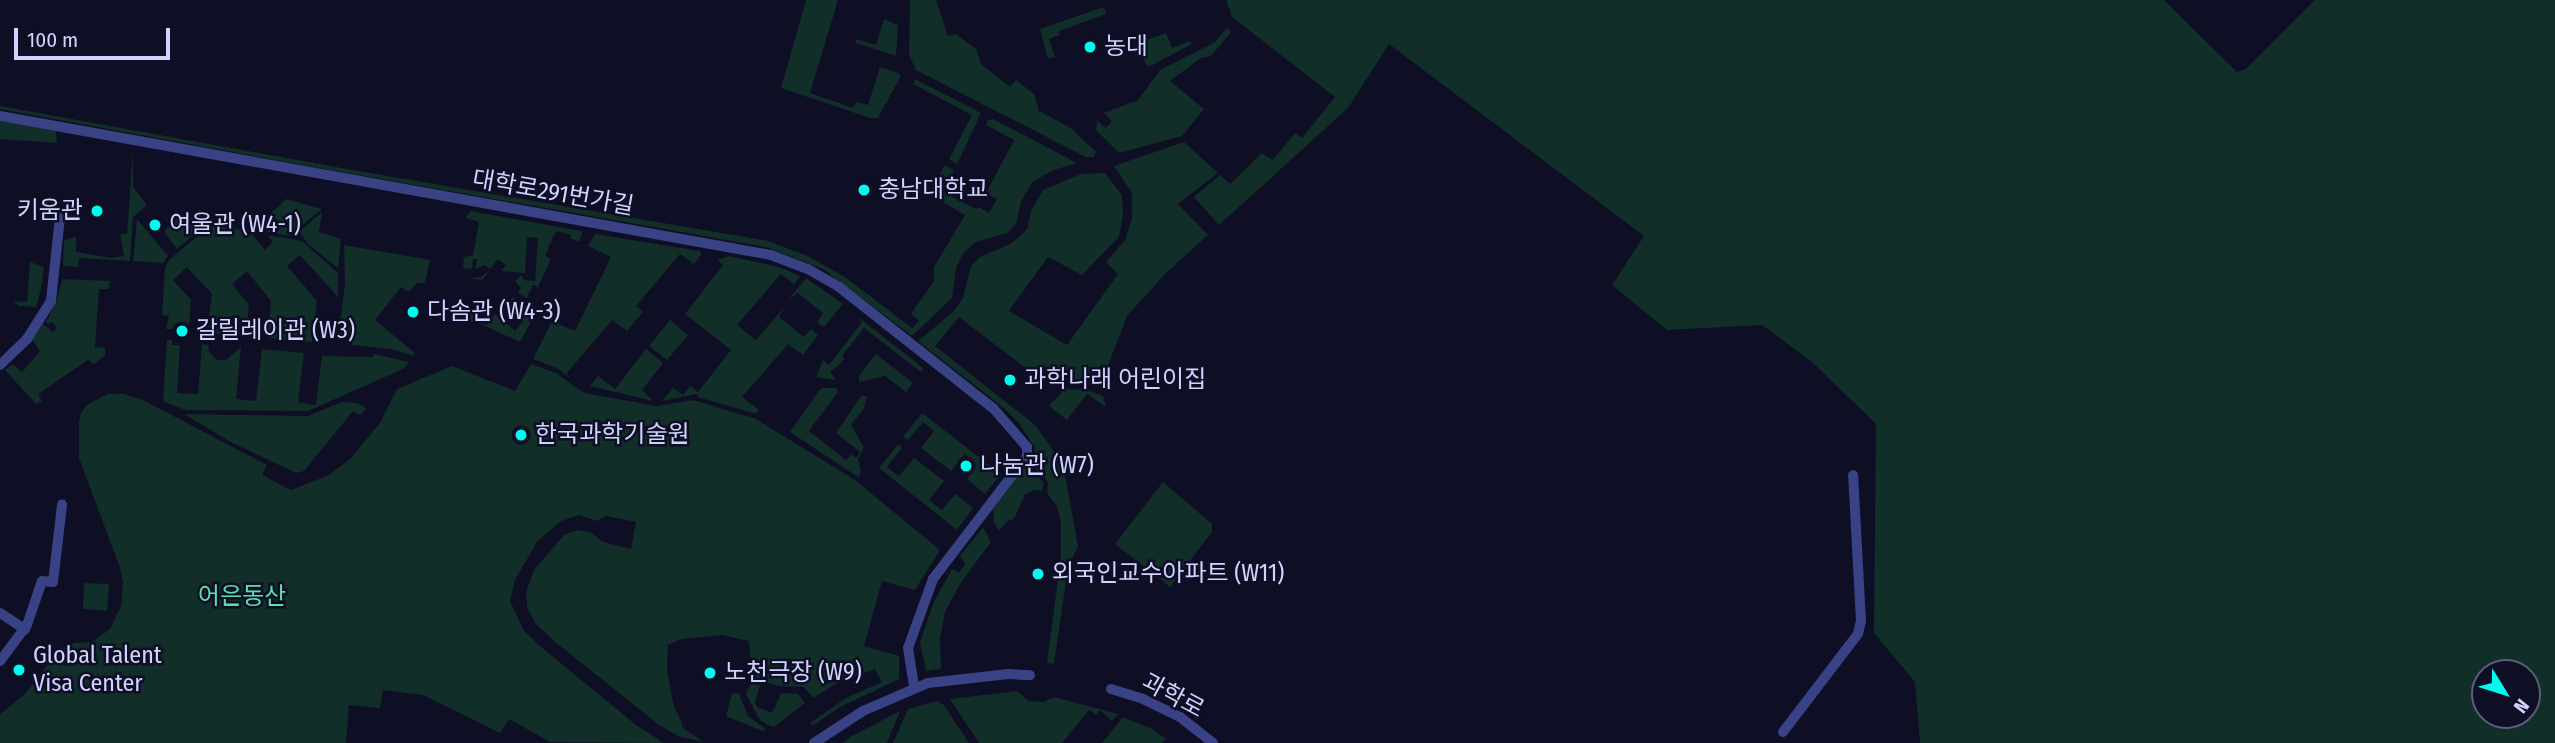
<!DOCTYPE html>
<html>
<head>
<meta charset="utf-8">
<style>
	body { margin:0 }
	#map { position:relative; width:2555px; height:743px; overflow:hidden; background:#0e0e24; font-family:"Fira Sans Condensed","Noto Sans KR",sans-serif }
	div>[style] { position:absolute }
	.green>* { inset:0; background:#112e28 }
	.minor>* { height:10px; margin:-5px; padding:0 5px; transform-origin:5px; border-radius:5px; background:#384284 }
	.dots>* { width:19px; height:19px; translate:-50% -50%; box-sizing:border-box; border:4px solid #0e0e24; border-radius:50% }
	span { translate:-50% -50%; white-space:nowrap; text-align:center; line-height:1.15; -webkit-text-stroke:5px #0e0e24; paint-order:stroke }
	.poi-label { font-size:24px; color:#d1d3ff }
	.left { translate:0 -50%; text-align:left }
	.right { translate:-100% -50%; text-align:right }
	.street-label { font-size:24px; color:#d1d3ff }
	.park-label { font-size:24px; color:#5be1aa }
	.north { position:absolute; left:2471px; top:659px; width:70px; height:70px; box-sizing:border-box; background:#0e0e24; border:2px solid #5c5d7c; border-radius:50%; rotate:128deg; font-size:19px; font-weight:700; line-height:28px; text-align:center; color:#d1d3ff }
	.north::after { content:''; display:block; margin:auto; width:24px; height:32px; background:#00fcec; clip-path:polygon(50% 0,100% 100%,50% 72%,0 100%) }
	.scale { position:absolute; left:14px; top:28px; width:156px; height:32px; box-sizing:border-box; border:4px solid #d1d3ff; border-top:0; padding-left:9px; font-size:21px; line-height:24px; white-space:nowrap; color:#d1d3ff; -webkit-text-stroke:5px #0e0e24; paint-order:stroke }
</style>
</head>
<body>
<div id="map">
	<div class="green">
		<i style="clip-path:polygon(806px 0,838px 0,810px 93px,853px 108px,856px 102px,868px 105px,880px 67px,898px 73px,901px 76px,878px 118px,870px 118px,781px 88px)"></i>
		<i style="clip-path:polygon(910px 0,936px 0,948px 36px,956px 34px,976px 49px,981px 64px,1010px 87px,1016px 80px,1034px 94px,1039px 111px,1071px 128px,1096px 152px,1094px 157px,1086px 157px,916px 70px,909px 55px)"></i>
		<i style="clip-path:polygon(evenodd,1226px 0,2164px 0,2237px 72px,2246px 69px,2315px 0,2555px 0,2555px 743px,1920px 743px,1915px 682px,1874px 633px,1876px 424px,1812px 362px,1762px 325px,1667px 330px,1612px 285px,1644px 236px,1389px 44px,1348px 108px,1219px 225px,1194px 197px,1220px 175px,1230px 184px,1262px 153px,1273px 160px,1295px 133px,1302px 138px,1335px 97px,1232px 17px,1226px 0,2485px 673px,2527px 673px,2527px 715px,2485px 715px,2485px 673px)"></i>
		<i style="clip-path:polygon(1104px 7px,1106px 14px,1059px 31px,1060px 35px,1049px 39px,1055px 57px,1048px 59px,1040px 29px)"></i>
		<i style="clip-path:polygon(884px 19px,898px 25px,896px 56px,856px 43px,856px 39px,876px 45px)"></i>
		<i style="clip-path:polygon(1227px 28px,1231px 32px,1211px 56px,1201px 58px,1170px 81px,1204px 109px,1182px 136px,1119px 153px,1096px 130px,1097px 121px,1106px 128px,1112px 121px,1104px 113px,1138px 100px,1160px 70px,1215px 42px)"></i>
		<i style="clip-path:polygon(1166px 33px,1172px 48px,1189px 41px,1192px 44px,1150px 66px,1146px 65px,1138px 43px)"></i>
		<i style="clip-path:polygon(915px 79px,981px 113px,957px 164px,949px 159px,972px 115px,913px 84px)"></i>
		<i style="clip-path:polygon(0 106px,347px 169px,768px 241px,808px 256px,845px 277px,912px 328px,919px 321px,911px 314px,934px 281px,934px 267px,965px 215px,931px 195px,931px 190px,945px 165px,954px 170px,943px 192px,976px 209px,979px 207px,989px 213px,997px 199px,986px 193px,1014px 140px,986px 125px,988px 120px,993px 119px,1077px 163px,1054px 170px,1032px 182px,1021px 202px,1016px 224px,1007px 233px,976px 242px,963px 253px,956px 268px,952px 298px,912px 336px,823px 269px,766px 247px,325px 169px,0 109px)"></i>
		<i style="clip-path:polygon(0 121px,56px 131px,57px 143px,0 139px)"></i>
		<i style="clip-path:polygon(1184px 142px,1218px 173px,1178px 204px,1208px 235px,1165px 274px,1127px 316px,1107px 368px,1099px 368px,1088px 378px,1076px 380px,1023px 366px,959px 317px,935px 346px,1034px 424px,1051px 447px,1066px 480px,1078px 546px,1068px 567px,1054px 664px,1047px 663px,1061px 556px,1061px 523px,1057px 506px,1047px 493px,1048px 482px,1029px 461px,1035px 452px,1035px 447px,1018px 422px,1000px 405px,918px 341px,953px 312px,963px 298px,971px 266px,980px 257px,1012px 243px,1027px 229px,1031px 211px,1043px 190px,1081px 174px,1105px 173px,1122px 195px,1123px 216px,1119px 237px,1082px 275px,1048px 257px,1009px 311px,1067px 345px,1118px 274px,1106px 262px,1125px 240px,1132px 218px,1132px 193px,1114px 166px)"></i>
		<i style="clip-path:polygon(133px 150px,133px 187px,147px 205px,133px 217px,130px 261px,79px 258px,78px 267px,63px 266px,64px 241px,76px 236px,76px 252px,111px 258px,124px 256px,120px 234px,127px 234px)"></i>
		<i style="clip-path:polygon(286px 199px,322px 209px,289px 236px,264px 231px,259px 225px)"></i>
		<i style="clip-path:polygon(470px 211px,581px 231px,582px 235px,579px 242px,570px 238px,571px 235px,556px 231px,545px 256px,551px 259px,538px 287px,533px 285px,527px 298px,518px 292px,521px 287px,515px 282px,521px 275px,524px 280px,535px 281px,538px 238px,527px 237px,525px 273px,501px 271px,506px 265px,498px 259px,482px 280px,469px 278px,481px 277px,490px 269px,484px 265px,476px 269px,477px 259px,473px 259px,472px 269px,463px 268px,464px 257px,473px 255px,479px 222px,466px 218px)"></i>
		<i style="clip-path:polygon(322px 212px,319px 232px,341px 239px,338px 268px,309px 245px,299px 232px)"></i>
		<i style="clip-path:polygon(178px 216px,211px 220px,177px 249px,164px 232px)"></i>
		<i style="clip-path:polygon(137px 219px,168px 256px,163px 263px,133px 261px)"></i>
		<i style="clip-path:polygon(211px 225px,249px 231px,265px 250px,273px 242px,267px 235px,302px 241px,338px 273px,338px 297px,300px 255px,287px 266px,317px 301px,312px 342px,268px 338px,271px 301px,247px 271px,232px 284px,249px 305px,246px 336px,207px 333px,212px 294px,187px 267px,173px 280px,191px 300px,189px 327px,175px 326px,174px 329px,166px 329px,169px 316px,162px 315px,165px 268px,170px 259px)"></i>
		<i style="clip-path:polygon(595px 234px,700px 251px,701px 255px,694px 264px,680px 254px,636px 306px,643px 312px,627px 331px,612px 320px,566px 374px,576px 383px,557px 368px,533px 359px,552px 321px,575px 331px,611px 257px,588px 246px)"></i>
		<i style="clip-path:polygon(344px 245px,430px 260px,425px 283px,417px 283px,409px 292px,401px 287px,375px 320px,415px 353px,413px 356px,392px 349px,351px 345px,351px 339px,338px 338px,345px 285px)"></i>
		<i style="clip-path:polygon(729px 256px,779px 267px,800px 276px,794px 284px,781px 274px,737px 325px,756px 340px,784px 307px,779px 317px,804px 337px,811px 329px,818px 335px,803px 355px,788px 344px,742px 397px,759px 410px,756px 414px,698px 397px,697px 394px,662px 401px,673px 388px,683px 395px,690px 386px,698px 392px,731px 350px,685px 314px,723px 265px,717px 260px)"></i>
		<i style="clip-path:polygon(30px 262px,44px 267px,41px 289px,36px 307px,19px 306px,13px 301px,27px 302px)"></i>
		<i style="clip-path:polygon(806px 278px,843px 304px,824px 327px,817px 322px,823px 313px,798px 293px,789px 299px)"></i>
		<i style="clip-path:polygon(62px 279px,110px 281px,109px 289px,99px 289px,95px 347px,105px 348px,105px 356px,94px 364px,88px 360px,38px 394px,42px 401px,36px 404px,5px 370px,13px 364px,22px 372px,40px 351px,32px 339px,43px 324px,53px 332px,57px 327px,52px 322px,49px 324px,46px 322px,57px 300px)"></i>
		<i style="clip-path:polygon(513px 297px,526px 307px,524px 314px,533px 318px,520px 342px,476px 322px,462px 321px,463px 312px,458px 311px,458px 308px,465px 308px,486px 325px,495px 314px,515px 331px,522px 322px,505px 307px)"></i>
		<i style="clip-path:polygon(858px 317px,923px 368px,921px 372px,864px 328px,842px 356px,844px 358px,841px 363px,830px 372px,836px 380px,816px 377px,823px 360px,829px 365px,862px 322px)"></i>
		<i style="clip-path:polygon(670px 320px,688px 335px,667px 360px,649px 346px)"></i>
		<i style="clip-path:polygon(167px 340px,172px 340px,172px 345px,180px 345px,177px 393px,198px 394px,202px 344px,208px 345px,209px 352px,217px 360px,226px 360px,241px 347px,236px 399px,256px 401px,262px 349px,304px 353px,298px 402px,316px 405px,322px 356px,373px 357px,374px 354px,409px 362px,403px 369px,308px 411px,185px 410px,163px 401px)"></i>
		<i style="clip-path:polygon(646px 349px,663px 363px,642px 390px,653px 401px,590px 386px,598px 376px,615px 389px)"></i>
		<i style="clip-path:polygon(876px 354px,913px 383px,906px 392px,885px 376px,859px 382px,859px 376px)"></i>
		<i style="clip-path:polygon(531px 364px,556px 373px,584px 393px,657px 406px,694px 400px,756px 419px,855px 480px,940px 550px,915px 590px,882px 581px,864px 646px,899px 656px,899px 679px,840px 707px,812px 726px,810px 723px,846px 698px,882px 682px,875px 669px,837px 683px,813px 698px,804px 687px,778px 686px,752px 678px,749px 641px,722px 635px,682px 639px,668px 645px,667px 669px,673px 703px,684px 729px,704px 742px,680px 737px,659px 725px,555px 642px,535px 623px,527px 607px,526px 592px,534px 570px,564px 535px,578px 530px,592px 533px,603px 542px,631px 549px,636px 522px,606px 516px,597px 521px,579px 515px,561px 521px,537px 542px,515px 580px,510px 601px,524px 631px,540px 646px,636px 725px,664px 743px,550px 742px,509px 719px,500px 733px,423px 695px,383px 690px,380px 708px,349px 705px,346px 743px,0 743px,0 714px,25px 694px,59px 650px,74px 643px,92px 642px,110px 629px,121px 606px,123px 582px,120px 568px,79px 458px,79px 423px,81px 412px,88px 404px,108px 394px,124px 394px,143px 400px,267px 465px,262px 475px,291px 490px,329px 475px,350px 459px,380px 423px,397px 389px,452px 366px,515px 391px)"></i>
		<i style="clip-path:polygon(821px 388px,836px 388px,838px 392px,809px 431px,846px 460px,851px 454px,856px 458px,860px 452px,836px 433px,861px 396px,867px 396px,864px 408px,851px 425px,864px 447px,858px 459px,861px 473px,858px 477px,790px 432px)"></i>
		<i style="clip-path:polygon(1065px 389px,1087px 390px,1103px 396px,1106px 407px,1087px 394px,1067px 420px,1049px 406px)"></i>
		<i style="clip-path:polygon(342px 402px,358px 403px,366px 408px,361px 415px,353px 411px,304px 471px,296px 473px,229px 441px,184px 414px,308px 416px)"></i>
		<i style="clip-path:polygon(922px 413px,1001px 474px,985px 494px,967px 479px,977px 465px,965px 454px,951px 471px,921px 448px,934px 431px,923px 422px,908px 440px,903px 437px)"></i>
		<i style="clip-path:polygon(898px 444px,902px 448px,887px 467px,899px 476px,914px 458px,944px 481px,929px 500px,942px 510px,955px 494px,973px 508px,957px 530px,879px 468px)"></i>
		<i style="clip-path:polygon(1026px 465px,1044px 483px,1042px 491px,1034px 490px,1025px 494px,1014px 519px,1007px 521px,999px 531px,994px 522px,993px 509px)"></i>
		<i style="clip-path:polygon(1163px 482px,1212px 524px,1212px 532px,1170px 587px,1115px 544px)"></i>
		<i style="clip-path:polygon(983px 527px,991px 542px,962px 581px,945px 612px,940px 638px,941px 669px,926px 671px,920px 642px,933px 604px,952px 569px,959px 573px,965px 564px,960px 556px)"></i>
		<i style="clip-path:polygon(84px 583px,109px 584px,107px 611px,83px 609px)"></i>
		<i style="clip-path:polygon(751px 683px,760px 686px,755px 702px,757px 707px,772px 713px,781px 693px,798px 694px,805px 703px,774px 727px,766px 724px,760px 720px,746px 694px)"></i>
		<i style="clip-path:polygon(1017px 691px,1029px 701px,1044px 702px,1054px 697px,1118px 714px,1112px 721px,1100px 710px,1096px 715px,1089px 710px,1062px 743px,979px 743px,950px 699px)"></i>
		<i style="clip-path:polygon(732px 693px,739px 694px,748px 716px,766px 729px,762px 731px,726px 716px)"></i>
		<i style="clip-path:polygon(937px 701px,944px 705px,969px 743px,893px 743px,908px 709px)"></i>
		<i style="clip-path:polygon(900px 711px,887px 743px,842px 743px,852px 736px)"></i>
		<i style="clip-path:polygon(1123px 717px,1152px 729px,1166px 739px,1162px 743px,1102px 743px)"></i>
	</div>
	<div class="minor">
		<i style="left:0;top:116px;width:783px;rotate:10.22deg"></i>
		<i style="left:771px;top:255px;width:40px;rotate:21deg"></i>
		<i style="left:808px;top:269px;width:36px;rotate:30deg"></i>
		<i style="left:839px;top:287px;width:196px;rotate:38.2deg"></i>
		<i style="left:993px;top:408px;width:52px;rotate:48.9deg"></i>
		<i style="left:1027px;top:447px;width:9px;rotate:90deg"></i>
		<i style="left:1027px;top:456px;width:155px;rotate:127.4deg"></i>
		<i style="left:933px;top:579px;width:73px;rotate:109.9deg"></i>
		<i style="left:908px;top:648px;width:39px;rotate:81deg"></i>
		<i style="left:0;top:365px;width:37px;rotate:-44deg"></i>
		<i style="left:27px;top:339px;width:45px;rotate:-57.7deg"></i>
		<i style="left:51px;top:301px;width:84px;rotate:-83.9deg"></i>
		<i style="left:0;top:613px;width:30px;rotate:33deg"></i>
		<i style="left:0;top:661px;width:45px;rotate:-53.1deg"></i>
		<i style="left:27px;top:625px;width:46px;rotate:-71.2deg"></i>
		<i style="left:42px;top:581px;width:11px;rotate:5deg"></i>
		<i style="left:53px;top:582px;width:78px;rotate:-83.3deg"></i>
		<i style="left:1111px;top:689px;width:34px;rotate:17deg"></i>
		<i style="left:1143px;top:699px;width:41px;rotate:25.9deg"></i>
		<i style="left:1180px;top:717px;width:42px;rotate:38.2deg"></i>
		<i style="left:1783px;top:732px;width:123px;rotate:-52.6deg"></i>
		<i style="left:1858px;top:634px;width:13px;rotate:-77deg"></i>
		<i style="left:1861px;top:621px;width:146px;rotate:-93.1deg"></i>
		<i style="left:814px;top:743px;width:59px;rotate:-33.1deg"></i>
		<i style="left:863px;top:711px;width:71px;rotate:-23.3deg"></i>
		<i style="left:928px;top:683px;width:81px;rotate:-6.4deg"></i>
		<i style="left:1008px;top:674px;width:22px;rotate:3deg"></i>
	</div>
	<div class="dots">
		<i style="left:1090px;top:47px;background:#00fcec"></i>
		<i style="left:864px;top:190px;background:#00fcec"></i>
		<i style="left:97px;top:211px;background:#00fcec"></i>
		<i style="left:155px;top:225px;background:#00fcec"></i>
		<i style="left:413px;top:312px;background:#00fcec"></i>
		<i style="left:182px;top:331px;background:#00fcec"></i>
		<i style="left:1010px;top:380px;background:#00fcec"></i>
		<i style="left:521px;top:435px;background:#00fcec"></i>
		<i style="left:966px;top:466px;background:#00fcec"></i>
		<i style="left:1038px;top:574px;background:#00fcec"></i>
		<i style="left:19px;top:670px;background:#00fcec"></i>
		<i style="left:710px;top:673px;background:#00fcec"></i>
	</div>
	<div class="poi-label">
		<span class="left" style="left:1104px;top:47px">농대</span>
		<span class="left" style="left:878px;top:190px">충남대학교</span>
		<span class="right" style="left:83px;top:211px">키움관</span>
		<span class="left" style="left:169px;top:225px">여울관 (W4-1)</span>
		<span class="left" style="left:427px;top:312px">다솜관 (W4-3)</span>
		<span class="left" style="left:196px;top:331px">갈릴레이관 (W3)</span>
		<span class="left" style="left:1024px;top:380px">과학나래 어린이집</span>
		<span class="left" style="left:535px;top:435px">한국과학기술원</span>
		<span class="left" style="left:980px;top:466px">나눔관 (W7)</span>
		<span class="left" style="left:1052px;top:574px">외국인교수아파트 (W11)</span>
		<span class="left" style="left:33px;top:670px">Global Talent<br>Visa Center</span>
		<span class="left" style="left:724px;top:673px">노천극장 (W9)</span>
	</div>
	<div class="street-label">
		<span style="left:553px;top:193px;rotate:10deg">대학로291번가길</span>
		<span style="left:1173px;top:696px;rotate:28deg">과학로</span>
	</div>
	<div class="park-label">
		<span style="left:242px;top:597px">어은동산</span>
	</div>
	<div class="north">N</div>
	<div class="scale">100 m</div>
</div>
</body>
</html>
